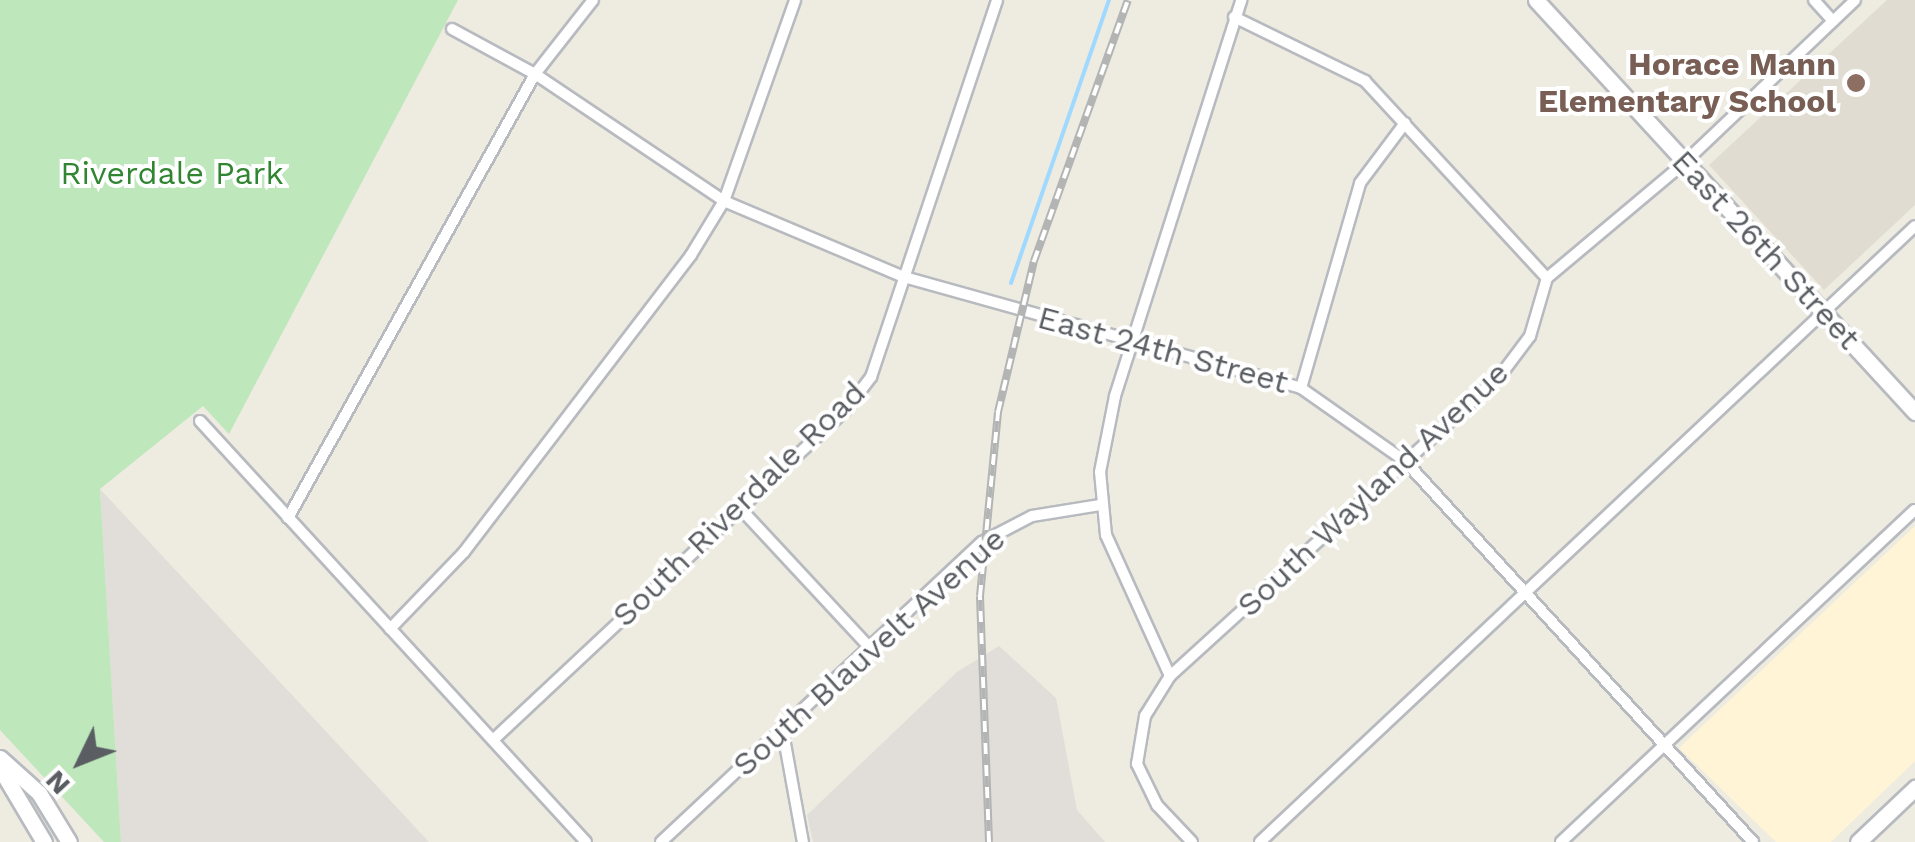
<!DOCTYPE html>
<html>
<head>
<meta charset="utf-8">
<style>
	body { margin:0 }
	#map { position:relative; width:1915px; height:842px; overflow:hidden; background:#eeebe1; font-family:"Work Sans",sans-serif }
	div>[style] { position:absolute }
	.commercial>* { inset:0; background:#fff4d5 }
	.industrial>* { inset:0; background:#e1ded9 }
	.education>* { inset:0; background:#e0dcd2 }
	.green>* { inset:0; background:#bee7bc }
	.stream>* { height:4px; margin:-2px; padding:0 2px; transform-origin:2px; border-radius:2px; background:#a0d9ff }
	.roads { filter:drop-shadow(2px 0 #b7babf) drop-shadow(-2px 0 #b7babf) drop-shadow(0 2px #b7babf) drop-shadow(0 -2px #b7babf) }
	.street>* { height:10px; margin:-5px; padding:0 5px; transform-origin:5px; border-radius:5px; background:#fff }
	.secondary>* { height:15px; margin:-7.5px; padding:0 7.5px; transform-origin:7.5px; border-radius:7.5px; background:#fff }
	.rail>* { height:8px; margin-top:-4px; transform-origin:0; background:repeating-linear-gradient(90deg,#fff 0 11px,#b3b4b4 0 22px); box-sizing:border-box; border-block:2px solid #b3b4b4 }
	.dots>* { width:28px; height:28px; translate:-50% -50%; box-sizing:border-box; border:5px solid #fff; border-radius:50% }
	span { translate:-50% -50%; white-space:nowrap; text-align:center; line-height:1.15; -webkit-text-stroke:8px #fff; paint-order:stroke }
	.education-label { font-size:32px; color:#785e54; font-weight:700 }
	.right { translate:-100% -50%; text-align:right }
	.park-label { font-size:32px; color:#2f8530 }
	.street-label { font-size:32px; color:#5a5e63 }
	.north { position:absolute; left:30px; top:712px; width:100px; height:100px; -webkit-text-stroke:8px #fff; paint-order:stroke; rotate:227deg; font-size:28px; font-weight:700; line-height:40px; text-align:center; color:#5a5e63 }
	.north::after { content:''; display:block; margin:auto; width:35px; height:45px; background:#5a5e63; clip-path:polygon(50% 0,100% 100%,50% 72%,0 100%) }
</style>
</head>
<body>
<div id="map">
	<div class="commercial">
		<i style="clip-path:polygon(1915px 526px,1915px 761px,1831px 842px,1776px 842px,1679px 748px)"></i>
	</div>
	<div class="industrial">
		<i style="clip-path:polygon(100px 489px,429px 842px,121px 842px)"></i>
		<i style="clip-path:polygon(999px 646px,1056px 698px,1077px 810px,1105px 842px,813px 842px,807px 815px,957px 672px)"></i>
	</div>
	<div class="education">
		<i style="clip-path:polygon(1887px 0,1915px 0,1915px 205px,1824px 290px,1709px 165px)"></i>
	</div>
	<div class="green">
		<i style="clip-path:polygon(0 0,458px 0,229px 434px,203px 406px,100px 489px,121px 842px,104px 842px,0 730px)"></i>
	</div>
	<div class="stream">
		<i style="left:1011px;top:283px;width:299px;rotate:-70.9deg"></i>
	</div>
	<div class="roads">
		<div class="street">
			<i style="left:1814px;top:0;width:28px;rotate:48deg"></i>
			<i style="left:1234px;top:17px;width:146px;rotate:26deg"></i>
			<i style="left:1365px;top:81px;width:268px;rotate:47.3deg"></i>
			<i style="left:452px;top:29px;width:94px;rotate:28.5deg"></i>
			<i style="left:535px;top:74px;width:228px;rotate:33.9deg"></i>
			<i style="left:724px;top:201px;width:195px;rotate:22.9deg"></i>
			<i style="left:904px;top:277px;width:412px;rotate:15.6deg"></i>
			<i style="left:1301px;top:388px;width:127px;rotate:35.1deg"></i>
			<i style="left:1405px;top:461px;width:516px;rotate:47.59deg"></i>
			<i style="left:1301px;top:388px;width:213px;rotate:-73.9deg"></i>
			<i style="left:1360px;top:183px;width:75px;rotate:-53.1deg"></i>
			<i style="left:200px;top:421px;width:571px;rotate:47.48deg"></i>
			<i style="left:740px;top:508px;width:190px;rotate:47.1deg"></i>
			<i style="left:288px;top:518px;width:508px;rotate:-60.91deg"></i>
			<i style="left:535px;top:74px;width:94px;rotate:-51.9deg"></i>
			<i style="left:390px;top:629px;width:107px;rotate:-46.1deg"></i>
			<i style="left:464px;top:552px;width:374px;rotate:-52.6deg"></i>
			<i style="left:691px;top:255px;width:63px;rotate:-58.6deg"></i>
			<i style="left:724px;top:201px;width:213px;rotate:-70.5deg"></i>
			<i style="left:1170px;top:676px;width:155px;rotate:-114.4deg"></i>
			<i style="left:1106px;top:535px;width:63px;rotate:-95.4deg"></i>
			<i style="left:1100px;top:472px;width:77px;rotate:-78.8deg"></i>
			<i style="left:1115px;top:396px;width:416px;rotate:-72.3deg"></i>
			<i style="left:782px;top:727px;width:117px;rotate:79.7deg"></i>
			<i style="left:493px;top:740px;width:482px;rotate:-43.1deg"></i>
			<i style="left:845px;top:411px;width:43px;rotate:-52.6deg"></i>
			<i style="left:871px;top:377px;width:397px;rotate:-71.5deg"></i>
			<i style="left:661px;top:842px;width:439px;rotate:-43.1deg"></i>
			<i style="left:982px;top:542px;width:56px;rotate:-27.5deg"></i>
			<i style="left:1032px;top:516px;width:69px;rotate:-9.2deg"></i>
			<i style="left:1192px;top:842px;width:51px;rotate:-133.4deg"></i>
			<i style="left:1157px;top:805px;width:46px;rotate:-116deg"></i>
			<i style="left:1137px;top:764px;width:49px;rotate:-80.5deg"></i>
			<i style="left:1145px;top:716px;width:47px;rotate:-58deg"></i>
			<i style="left:1170px;top:676px;width:446px;rotate:-42.3deg"></i>
			<i style="left:1500px;top:376px;width:50px;rotate:-53.1deg"></i>
			<i style="left:1530px;top:336px;width:60px;rotate:-73.7deg"></i>
			<i style="left:1547px;top:278px;width:179px;rotate:-40deg"></i>
			<i style="left:1684px;top:163px;width:236px;rotate:-43.6deg"></i>
			<i style="left:1260px;top:842px;width:899px;rotate:-43.24deg"></i>
			<i style="left:1561px;top:842px;width:485px;rotate:-43.2deg"></i>
		</div>
		<div class="secondary">
			<i style="left:1536px;top:0;width:560px;rotate:47.39deg"></i>
			<i style="left:0;top:758px;width:52px;rotate:41.9deg"></i>
			<i style="left:39px;top:793px;width:57px;rotate:58.5deg"></i>
			<i style="left:0;top:768px;width:86px;rotate:59.3deg"></i>
			<i style="left:1858px;top:842px;width:79px;rotate:-43.5deg"></i>
		</div>
	</div>
	<div class="rail">
		<i style="left:989px;top:842px;width:246px;rotate:-92.1deg"></i>
		<i style="left:980px;top:596px;width:185px;rotate:-84.4deg"></i>
		<i style="left:998px;top:412px;width:155px;rotate:-76.6deg"></i>
		<i style="left:1034px;top:261px;width:277px;rotate:-70.2deg"></i>
	</div>
	<div class="dots">
		<i style="left:1856px;top:83px;background:#8d6e63"></i>
	</div>
	<div class="education-label">
		<span class="right" style="left:1836px;top:83px">Horace Mann<br>Elementary School</span>
	</div>
	<div class="park-label">
		<span style="left:172px;top:173px">Riverdale Park</span>
	</div>
	<div class="street-label">
		<span style="left:1766px;top:250px;rotate:47deg">East 26th Street</span>
		<span style="left:1163px;top:350px;rotate:15deg">East 24th Street</span>
		<span style="left:1373px;top:489px;rotate:-43deg">South Wayland Avenue</span>
		<span style="left:739px;top:504px;rotate:-44deg">South Riverdale Road</span>
		<span style="left:869px;top:652px;rotate:-42deg">South Blauvelt Avenue</span>
	</div>
	<div class="north">N</div>
</div>
</body>
</html>
